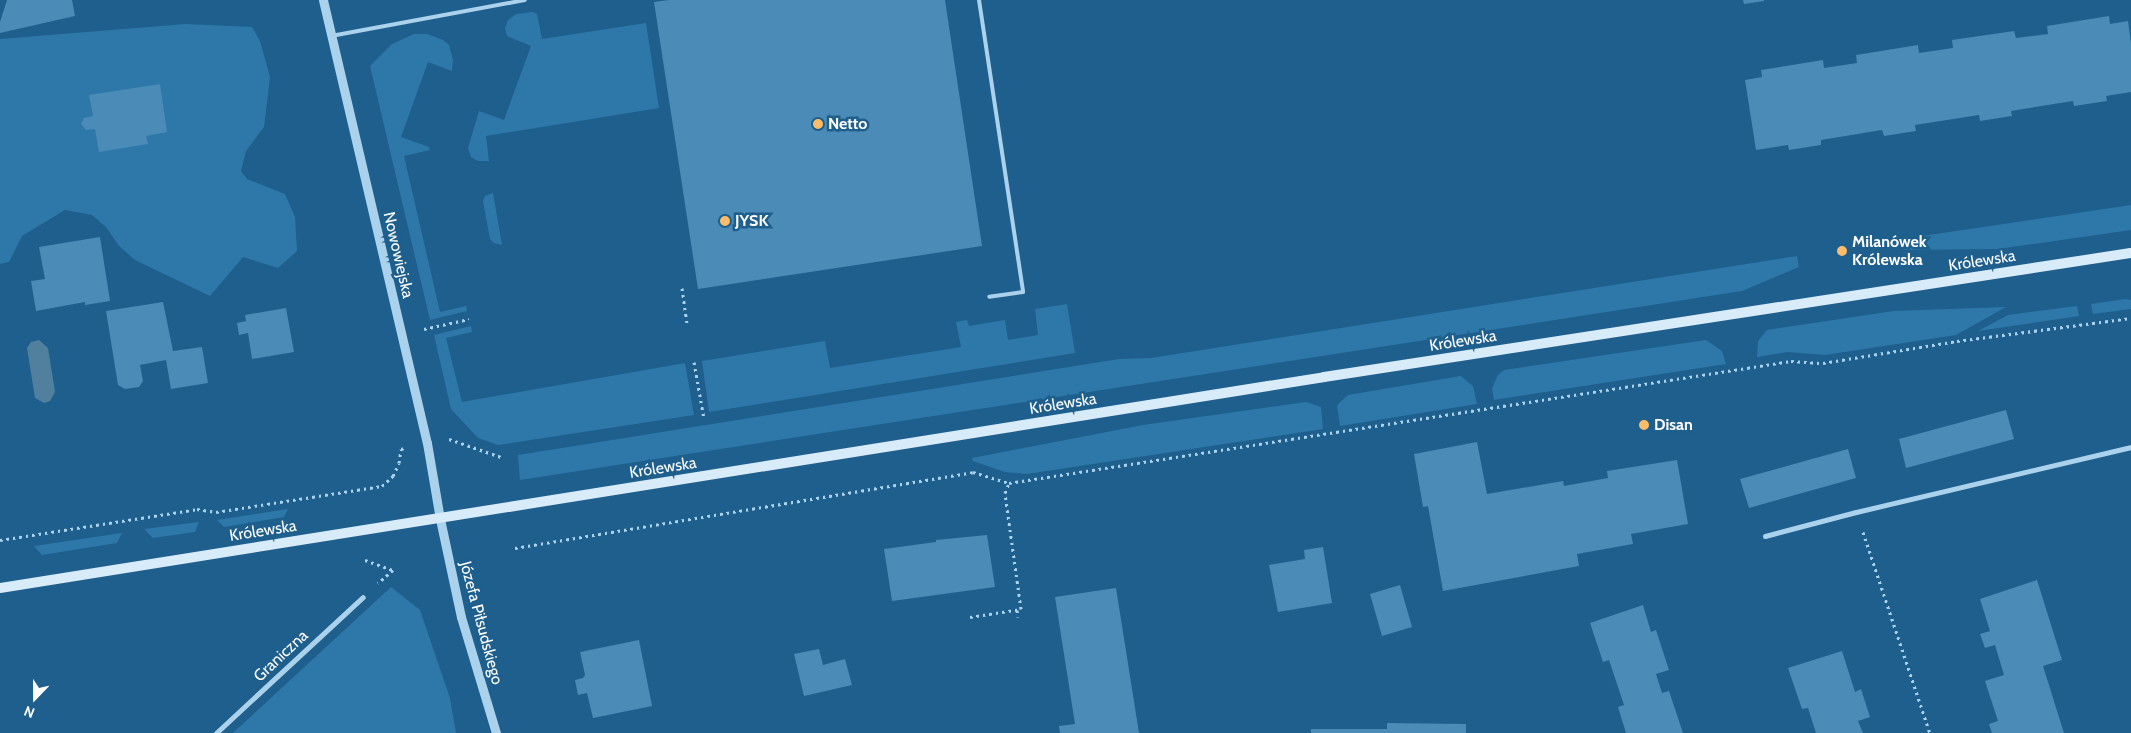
<!DOCTYPE html>
<html>
<head>
<meta charset="utf-8">
<style>
	body { margin:0 }
	#map { position:relative; width:2131px; height:733px; overflow:hidden; background:#1e5f8d; font-family:Cabin,sans-serif }
	div>[style] { position:absolute }
	.green>* { inset:0; background:#2e78a9 }
	.water>* { inset:0; background:#51809f }
	.building>* { inset:0; background:#4a8bb7 }
	.path>* { height:3px; margin-top:-1.5px; transform-origin:0; background:repeating-linear-gradient(90deg,#abd2ed 0 2.5px,transparent 0 6.5px) }
	.service>* { height:4px; margin:-2px; padding:0 2px; transform-origin:2px; border-radius:2px; background:#abd2ed }
	.minor>* { height:5px; margin:-2.5px; padding:0 2.5px; transform-origin:2.5px; border-radius:2.5px; background:#abd2ed }
	.tertiary>* { height:9px; margin:-4.5px; padding:0 4.5px; transform-origin:4.5px; border-radius:4.5px; background:#abd2ed }
	.secondary>* { height:10px; margin:-5px; padding:0 5px; transform-origin:5px; border-radius:5px; background:#d8ebf9 }
	.dots>* { width:14px; height:14px; translate:-50% -50%; box-sizing:border-box; border:2px solid #1e5f8d; border-radius:50% }
	span { translate:-50% -50%; white-space:nowrap; text-align:center; line-height:1.15; -webkit-text-stroke:5px #1e5f8d; paint-order:stroke }
	.poi-label { font-size:16px; color:#fff; font-weight:700 }
	.left { translate:0 -50%; text-align:left }
	.street-label { font-size:16px; color:#fff }
	.north { position:absolute; left:10px; top:673px; width:50px; height:50px; -webkit-text-stroke:4px #1e5f8d; paint-order:stroke; rotate:202deg; font-size:14px; font-weight:700; line-height:20px; text-align:center; color:#fff }
	.north::after { content:''; display:block; margin:auto; width:18px; height:22px; background:#fff; clip-path:polygon(50% 0,100% 100%,50% 72%,0 100%) }
</style>
</head>
<body>
<div id="map">
	<div class="green">
		<i style="clip-path:polygon(532px 12px,537px 14px,542px 39px,646px 23px,659px 108px,486px 136px,489px 161px,478px 161px,471px 157px,468px 148px,479px 111px,504px 120px,531px 46px,507px 36px,505px 28px,508px 20px,516px 14px)"></i>
		<i style="clip-path:polygon(186px 24px,252px 27px,260px 41px,270px 77px,264px 127px,246px 151px,241px 171px,247px 179px,285px 194px,295px 217px,297px 251px,278px 268px,243px 257px,210px 296px,135px 260px,119px 246px,106px 227px,92px 215px,65px 210px,22px 236px,9px 262px,0 264px,0 39px)"></i>
		<i style="clip-path:polygon(414px 34px,427px 34px,443px 40px,449px 45px,453px 60px,452px 71px,428px 62px,401px 137px,429px 147px,430px 150px,404px 156px,440px 312px,466px 306px,467px 311px,430px 320px,370px 66px,392px 44px)"></i>
		<i style="clip-path:polygon(493px 193px,502px 245px,494px 243px,490px 239px,483px 201px,485px 196px)"></i>
		<i style="clip-path:polygon(2131px 205px,2131px 230px,1998px 249px,1903px 250px,1902px 239px)"></i>
		<i style="clip-path:polygon(1797px 256px,1799px 267px,1742px 291px,520px 480px,518px 455px,1119px 359px,1151px 358px)"></i>
		<i style="clip-path:polygon(2126px 299px,2131px 300px,2131px 309px,2093px 314px,2091px 304px)"></i>
		<i style="clip-path:polygon(1067px 304px,1075px 353px,709px 412px,702px 361px,825px 341px,830px 368px,961px 347px,956px 322px,967px 320px,969px 326px,1005px 320px,1008px 340px,1038px 335px,1035px 309px)"></i>
		<i style="clip-path:polygon(2077px 306px,2079px 316px,1978px 331px,2008px 315px)"></i>
		<i style="clip-path:polygon(2006px 307px,1956px 335px,1825px 355px,1788px 352px,1757px 357px,1758px 341px,1767px 330px,1894px 311px)"></i>
		<i style="clip-path:polygon(471px 326px,472px 332px,446px 338px,462px 402px,685px 363px,694px 415px,498px 445px,478px 438px,451px 409px,434px 335px)"></i>
		<i style="clip-path:polygon(1706px 340px,1722px 351px,1726px 364px,1494px 400px,1492px 388px,1498px 375px,1504px 370px)"></i>
		<i style="clip-path:polygon(1461px 376px,1473px 386px,1477px 404px,1340px 426px,1337px 405px,1348px 395px)"></i>
		<i style="clip-path:polygon(1306px 402px,1321px 407px,1323px 429px,1027px 474px,1005px 472px,973px 461px,972px 458px,1143px 425px)"></i>
		<i style="clip-path:polygon(288px 509px,284px 517px,224px 527px,217px 520px)"></i>
		<i style="clip-path:polygon(199px 522px,195px 532px,153px 538px,144px 529px)"></i>
		<i style="clip-path:polygon(122px 533px,117px 543px,42px 555px,34px 546px)"></i>
		<i style="clip-path:polygon(391px 587px,420px 610px,450px 698px,456px 733px,233px 733px)"></i>
	</div>
	<div class="water">
		<i style="clip-path:polygon(39px 340px,48px 348px,55px 392px,50px 401px,44px 403px,35px 398px,27px 348px,31px 342px)"></i>
	</div>
	<div class="building">
		<i style="clip-path:polygon(7px 0,72px 0,75px 16px,0 33px,0 22px)"></i>
		<i style="clip-path:polygon(669px 0,945px 0,982px 246px,698px 289px,654px 2px)"></i>
		<i style="clip-path:polygon(1743px 0,1764px 0,1764px 1px,1744px 4px)"></i>
		<i style="clip-path:polygon(2109px 16px,2110px 24px,2128px 21px,2131px 43px,2131px 92px,2106px 96px,2107px 101px,2074px 106px,2073px 101px,2011px 111px,2012px 116px,1980px 121px,1979px 115px,1915px 125px,1916px 131px,1884px 136px,1882px 130px,1821px 140px,1821px 145px,1789px 150px,1788px 145px,1756px 150px,1745px 80px,1762px 77px,1761px 70px,1823px 60px,1824px 68px,1857px 63px,1856px 55px,1918px 45px,1919px 53px,1953px 48px,1952px 40px,2014px 31px,2016px 38px,2048px 34px,2047px 26px)"></i>
		<i style="clip-path:polygon(160px 84px,167px 132px,146px 136px,148px 144px,99px 152px,95px 129px,86px 130px,81px 124px,84px 118px,93px 116px,89px 95px)"></i>
		<i style="clip-path:polygon(100px 237px,110px 301px,85px 305px,85px 302px,36px 311px,31px 281px,45px 279px,39px 247px)"></i>
		<i style="clip-path:polygon(163px 302px,173px 351px,202px 347px,208px 383px,171px 389px,166px 360px,140px 365px,143px 381px,139px 387px,125px 389px,118px 385px,106px 311px)"></i>
		<i style="clip-path:polygon(286px 308px,294px 352px,252px 359px,248px 333px,239px 335px,237px 323px,246px 321px,245px 315px)"></i>
		<i style="clip-path:polygon(2006px 410px,2014px 439px,1906px 468px,1899px 439px)"></i>
		<i style="clip-path:polygon(1477px 442px,1487px 494px,1563px 481px,1564px 486px,1608px 478px,1607px 471px,1677px 460px,1688px 524px,1631px 534px,1633px 544px,1577px 554px,1579px 566px,1443px 591px,1428px 506px,1423px 507px,1414px 454px)"></i>
		<i style="clip-path:polygon(1848px 449px,1856px 478px,1749px 508px,1740px 479px)"></i>
		<i style="clip-path:polygon(987px 535px,995px 587px,892px 601px,884px 549px,936px 542px,936px 540px)"></i>
		<i style="clip-path:polygon(1323px 547px,1332px 603px,1278px 612px,1269px 565px,1305px 559px,1304px 550px)"></i>
		<i style="clip-path:polygon(2037px 580px,2062px 660px,2043px 666px,2064px 733px,1992px 733px,1989px 724px,1998px 721px,1985px 681px,2004px 675px,1995px 645px,1985px 648px,1980px 634px,1990px 631px,1980px 599px)"></i>
		<i style="clip-path:polygon(1400px 585px,1412px 627px,1382px 636px,1370px 594px)"></i>
		<i style="clip-path:polygon(1116px 588px,1139px 733px,1060px 733px,1059px 726px,1075px 724px,1055px 597px)"></i>
		<i style="clip-path:polygon(1643px 605px,1651px 632px,1656px 630px,1669px 670px,1656px 674px,1662px 693px,1669px 691px,1683px 733px,1626px 733px,1618px 707px,1624px 705px,1609px 660px,1603px 662px,1590px 623px)"></i>
		<i style="clip-path:polygon(639px 640px,652px 706px,593px 718px,587px 693px,578px 695px,575px 680px,583px 678px,585px 675px,580px 652px)"></i>
		<i style="clip-path:polygon(819px 649px,823px 665px,845px 659px,852px 685px,804px 696px,794px 654px)"></i>
		<i style="clip-path:polygon(1842px 651px,1855px 692px,1861px 689px,1870px 717px,1858px 721px,1863px 733px,1816px 733px,1808px 708px,1802px 709px,1788px 668px)"></i>
		<i style="clip-path:polygon(1387px 723px,1466px 724px,1466px 733px,1311px 733px,1311px 729px,1387px 729px)"></i>
	</div>
	<div class="path">
		<i style="left:682px;top:288px;width:37px;rotate:82deg"></i>
		<i style="left:424px;top:329px;width:46px;rotate:-12.5deg"></i>
		<i style="left:694px;top:362px;width:58px;rotate:80deg"></i>
		<i style="left:449px;top:439px;width:55px;rotate:19.1deg"></i>
		<i style="left:1863px;top:532px;width:212px;rotate:71.6deg"></i>
		<i style="left:0;top:540px;width:199px;rotate:-8.9deg"></i>
		<i style="left:197px;top:509px;width:19px;rotate:9deg"></i>
		<i style="left:216px;top:512px;width:168px;rotate:-8.9deg"></i>
		<i style="left:382px;top:486px;width:15px;rotate:-42deg"></i>
		<i style="left:393px;top:476px;width:14px;rotate:-65deg"></i>
		<i style="left:399px;top:463px;width:14px;rotate:-82deg"></i>
		<i style="left:401px;top:449px;width:4px;rotate:-14deg"></i>
		<i style="left:515px;top:548px;width:464px;rotate:-9.4deg"></i>
		<i style="left:973px;top:472px;width:38px;rotate:17deg"></i>
		<i style="left:1009px;top:483px;width:19px;rotate:-9deg"></i>
		<i style="left:1028px;top:480px;width:772px;rotate:-8.86deg"></i>
		<i style="left:1791px;top:361px;width:32px;rotate:4deg"></i>
		<i style="left:1823px;top:363px;width:136px;rotate:-9.3deg"></i>
		<i style="left:1957px;top:341px;width:176px;rotate:-7.5deg"></i>
		<i style="left:365px;top:560px;width:30px;rotate:20deg"></i>
		<i style="left:393px;top:570px;width:20px;rotate:139deg"></i>
		<i style="left:1017px;top:610px;width:7px;rotate:82deg"></i>
		<i style="left:970px;top:617px;width:52px;rotate:-8.9deg"></i>
		<i style="left:1021px;top:609px;width:117px;rotate:-97.9deg"></i>
		<i style="left:1005px;top:493px;width:11px;rotate:-68deg"></i>
	</div>
	<div class="service">
		<i style="left:979px;top:0;width:295px;rotate:81.4deg"></i>
		<i style="left:1023px;top:292px;width:34px;rotate:172deg"></i>
		<i style="left:331px;top:36px;width:197px;rotate:-10.5deg"></i>
	</div>
	<div class="minor">
		<i style="left:1765px;top:536px;width:94px;rotate:-14.8deg"></i>
		<i style="left:1856px;top:512px;width:283px;rotate:-13.3deg"></i>
		<i style="left:216px;top:733px;width:200px;rotate:-42.8deg"></i>
	</div>
	<div class="tertiary">
		<i style="left:323px;top:0;width:455px;rotate:76.8deg"></i>
		<i style="left:427px;top:443px;width:77px;rotate:80.3deg"></i>
		<i style="left:440px;top:519px;width:100px;rotate:77.9deg"></i>
		<i style="left:461px;top:617px;width:121px;rotate:73.2deg"></i>
	</div>
	<div class="secondary">
		<i style="left:0;top:588px;width:1341px;rotate:-9.05deg"></i>
		<i style="left:1324px;top:377px;width:816px;rotate:-8.74deg"></i>
	</div>
	<div class="dots">
		<i style="left:818px;top:124px;background:#fcbc6a"></i>
		<i style="left:725px;top:221px;background:#fcbc6a"></i>
		<i style="left:1842px;top:251px;background:#fcbc6a"></i>
		<i style="left:1644px;top:425px;background:#fcbc6a"></i>
	</div>
	<div class="poi-label">
		<span class="left" style="left:828px;top:124px">Netto</span>
		<span class="left" style="left:735px;top:221px">JYSK</span>
		<span class="left" style="left:1852px;top:251px">Milanówek<br>Królewska</span>
		<span class="left" style="left:1654px;top:425px">Disan</span>
	</div>
	<div class="street-label">
		<span style="left:398px;top:255px;rotate:77deg">Nowowiejska</span>
		<span style="left:1982px;top:261px;rotate:-9deg">Królewska</span>
		<span style="left:1463px;top:341px;rotate:-9deg">Królewska</span>
		<span style="left:1063px;top:404px;rotate:-9deg">Królewska</span>
		<span style="left:663px;top:468px;rotate:-9deg">Królewska</span>
		<span style="left:263px;top:531px;rotate:-9deg">Królewska</span>
		<span style="left:481px;top:623px;rotate:75deg">Józefa Piłsudskiego</span>
		<span style="left:281px;top:656px;rotate:-43deg">Graniczna</span>
	</div>
	<div class="north">N</div>
</div>
</body>
</html>
